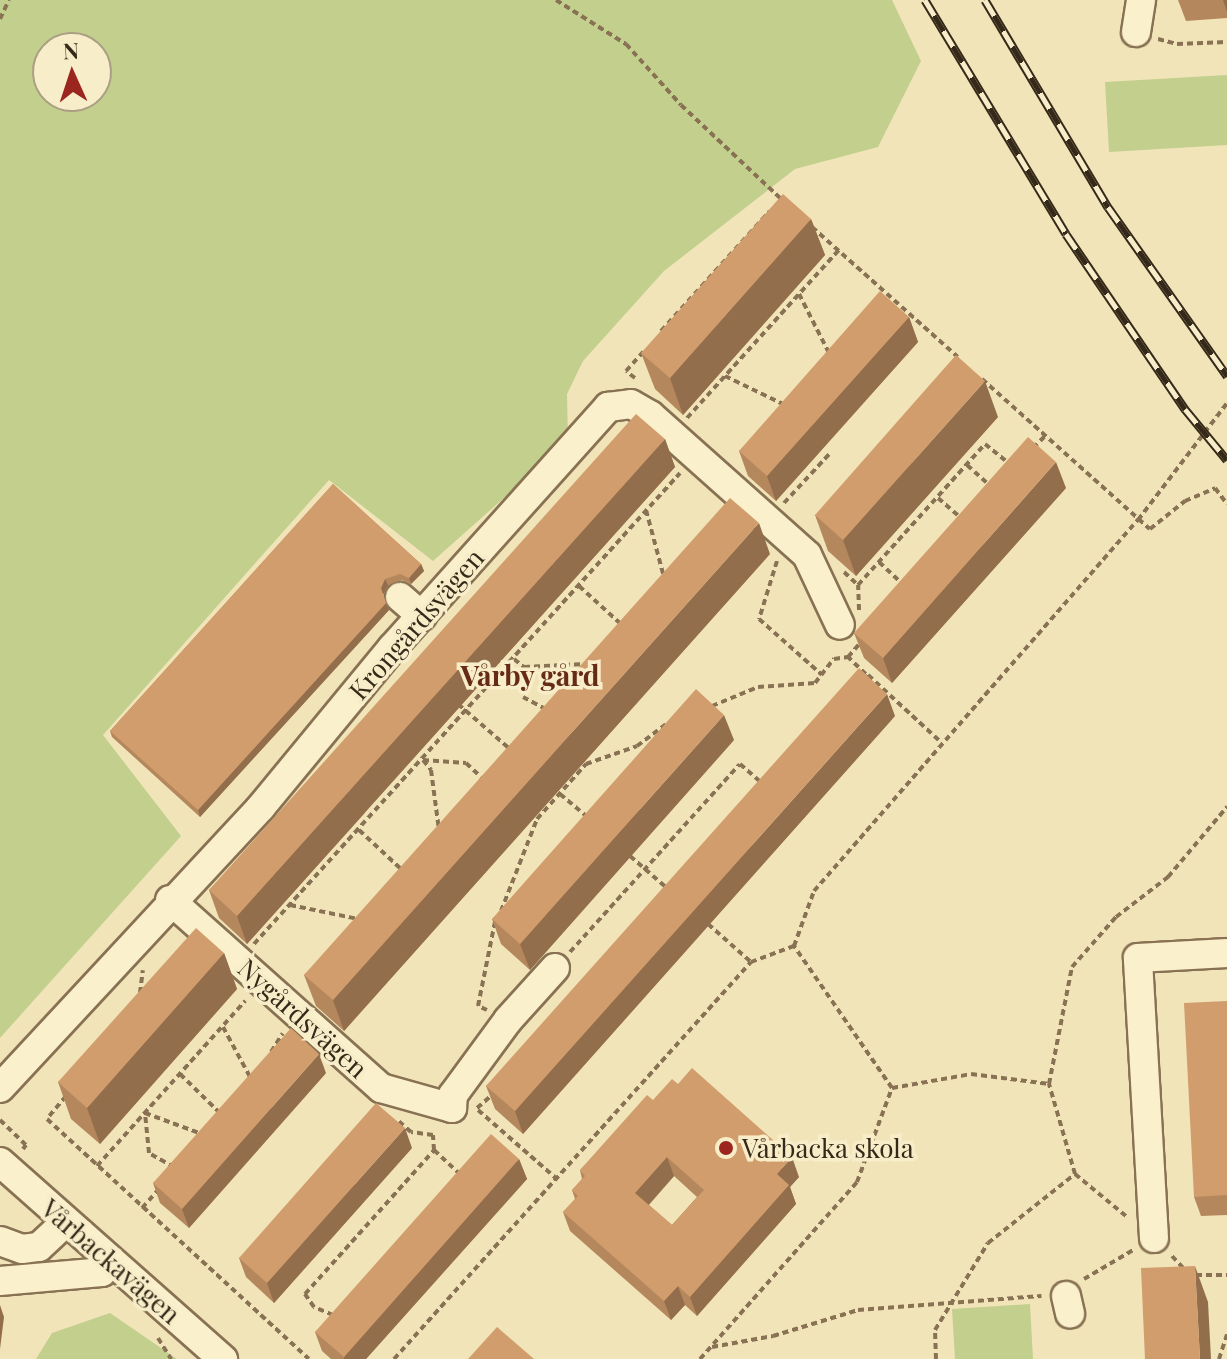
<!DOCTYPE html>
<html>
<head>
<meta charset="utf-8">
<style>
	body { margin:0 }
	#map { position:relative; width:1227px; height:1359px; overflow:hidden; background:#f1e4b9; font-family:"Playfair Display",serif }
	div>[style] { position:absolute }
	.green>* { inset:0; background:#c3cf8d }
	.path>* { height:4px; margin-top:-2px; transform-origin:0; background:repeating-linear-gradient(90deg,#887253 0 6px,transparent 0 10px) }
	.roads { filter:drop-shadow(2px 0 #887253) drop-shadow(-2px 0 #887253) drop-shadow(0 2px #887253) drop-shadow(0 -2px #887253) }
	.minor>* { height:28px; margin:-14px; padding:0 14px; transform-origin:14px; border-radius:14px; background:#fbf0cc }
	.rail>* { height:9px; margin-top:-4.5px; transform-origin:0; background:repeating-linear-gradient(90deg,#f8edc9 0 18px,#352919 0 36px); box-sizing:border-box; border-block:2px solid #352919 }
	.wall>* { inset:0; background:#b5875d }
	.shaded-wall>* { inset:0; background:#936e4c }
	.building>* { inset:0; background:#d29d6c }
	.dots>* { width:22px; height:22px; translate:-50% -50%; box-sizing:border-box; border:4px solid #f8edc9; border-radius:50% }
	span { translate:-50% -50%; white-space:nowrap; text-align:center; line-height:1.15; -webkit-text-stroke:7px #f8edc9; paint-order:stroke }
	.street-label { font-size:26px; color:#352919 }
	.poi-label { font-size:26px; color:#352919 }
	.left { translate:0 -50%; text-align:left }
	.neighbourhood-label { font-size:28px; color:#652b15; font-weight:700 }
	.north { position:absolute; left:32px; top:32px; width:80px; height:80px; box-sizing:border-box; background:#f8edc9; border:2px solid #aa9f83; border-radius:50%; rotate:357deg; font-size:22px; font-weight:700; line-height:32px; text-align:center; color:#352919 }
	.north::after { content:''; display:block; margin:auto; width:28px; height:36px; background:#9b251f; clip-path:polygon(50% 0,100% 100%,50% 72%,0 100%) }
</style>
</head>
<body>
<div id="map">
	<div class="green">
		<i style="clip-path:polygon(evenodd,0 0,892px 0,921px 61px,878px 147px,795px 169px,664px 271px,583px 361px,567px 394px,568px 441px,433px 561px,329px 480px,103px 735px,181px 836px,0 1038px,0 0,48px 48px,96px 48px,96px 96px,48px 96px,48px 48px)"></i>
		<i style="clip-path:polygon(1227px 75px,1227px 145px,1109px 152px,1105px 82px)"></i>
		<i style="clip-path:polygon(1030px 1304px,1033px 1359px,955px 1359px,952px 1309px)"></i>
		<i style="clip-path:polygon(110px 1313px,177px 1359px,36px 1359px,52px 1333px)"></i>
	</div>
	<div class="path">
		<i style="left:556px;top:0;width:83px;rotate:32.2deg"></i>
		<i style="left:626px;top:44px;width:82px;rotate:48deg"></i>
		<i style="left:681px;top:105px;width:139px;rotate:43.2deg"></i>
		<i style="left:0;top:19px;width:21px;rotate:-65deg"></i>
		<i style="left:1158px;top:39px;width:20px;rotate:15deg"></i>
		<i style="left:1177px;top:44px;width:50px;rotate:-2.3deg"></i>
		<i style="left:812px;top:227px;width:195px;rotate:41.7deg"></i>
		<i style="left:799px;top:294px;width:66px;rotate:63deg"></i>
		<i style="left:661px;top:331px;width:162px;rotate:-47.8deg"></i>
		<i style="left:725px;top:376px;width:64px;rotate:25.8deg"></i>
		<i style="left:635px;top:378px;width:11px;rotate:-142deg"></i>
		<i style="left:626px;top:371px;width:28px;rotate:-48deg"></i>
		<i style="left:982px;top:379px;width:225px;rotate:41.8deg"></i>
		<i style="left:1150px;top:529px;width:45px;rotate:-38.7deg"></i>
		<i style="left:1185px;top:501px;width:33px;rotate:-23deg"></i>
		<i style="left:1215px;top:488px;width:20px;rotate:53deg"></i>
		<i style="left:687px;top:418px;width:227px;rotate:-47.9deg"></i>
		<i style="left:1033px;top:448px;width:17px;rotate:-45deg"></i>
		<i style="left:967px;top:465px;width:30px;rotate:42deg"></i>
		<i style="left:938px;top:498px;width:29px;rotate:41deg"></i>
		<i style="left:784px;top:503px;width:69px;rotate:-47.3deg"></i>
		<i style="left:646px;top:510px;width:69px;rotate:75deg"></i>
		<i style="left:777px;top:561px;width:61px;rotate:107.2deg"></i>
		<i style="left:759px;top:619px;width:84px;rotate:41.6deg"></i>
		<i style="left:879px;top:562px;width:34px;rotate:43deg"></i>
		<i style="left:844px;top:572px;width:19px;rotate:43deg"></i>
		<i style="left:579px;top:586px;width:58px;rotate:42.2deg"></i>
		<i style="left:859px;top:610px;width:25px;rotate:-92deg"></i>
		<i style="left:858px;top:585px;width:190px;rotate:-48deg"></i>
		<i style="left:985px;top:444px;width:32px;rotate:39deg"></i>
		<i style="left:847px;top:656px;width:28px;rotate:44deg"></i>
		<i style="left:514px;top:659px;width:13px;rotate:39deg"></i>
		<i style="left:524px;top:667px;width:30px;rotate:92deg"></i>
		<i style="left:523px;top:697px;width:26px;rotate:28deg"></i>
		<i style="left:524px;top:667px;width:61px;rotate:-2.8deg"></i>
		<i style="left:864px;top:680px;width:6px;rotate:-51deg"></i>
		<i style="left:868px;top:675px;width:100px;rotate:42.6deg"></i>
		<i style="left:458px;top:704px;width:72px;rotate:41deg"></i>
		<i style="left:712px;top:706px;width:50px;rotate:-22.4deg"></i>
		<i style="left:758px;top:687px;width:57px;rotate:-4deg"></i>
		<i style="left:815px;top:683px;width:31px;rotate:-52deg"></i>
		<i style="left:834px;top:659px;width:14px;rotate:-8deg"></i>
		<i style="left:848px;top:657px;width:20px;rotate:-49deg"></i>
		<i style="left:423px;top:760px;width:13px;rotate:51deg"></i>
		<i style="left:431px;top:770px;width:61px;rotate:82.4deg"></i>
		<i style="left:423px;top:760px;width:43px;rotate:4deg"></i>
		<i style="left:466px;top:763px;width:22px;rotate:43deg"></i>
		<i style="left:560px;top:794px;width:35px;rotate:40deg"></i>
		<i style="left:359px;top:830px;width:57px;rotate:42.9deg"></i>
		<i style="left:630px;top:856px;width:50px;rotate:41deg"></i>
		<i style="left:290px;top:905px;width:69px;rotate:11.6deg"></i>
		<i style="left:501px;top:911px;width:99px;rotate:-68.6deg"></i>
		<i style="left:537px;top:819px;width:74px;rotate:-48.3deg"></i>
		<i style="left:586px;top:764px;width:54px;rotate:-19.4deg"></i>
		<i style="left:637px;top:746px;width:36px;rotate:-37deg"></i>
		<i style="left:708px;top:924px;width:57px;rotate:41.5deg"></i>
		<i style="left:254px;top:944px;width:635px;rotate:-47.87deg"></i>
		<i style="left:570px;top:952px;width:253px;rotate:-47.9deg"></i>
		<i style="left:740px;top:764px;width:30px;rotate:41deg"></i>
		<i style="left:140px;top:993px;width:23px;rotate:-83deg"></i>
		<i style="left:487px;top:1010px;width:10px;rotate:-156deg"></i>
		<i style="left:478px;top:1006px;width:86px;rotate:-78.6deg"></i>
		<i style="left:223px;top:1027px;width:57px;rotate:61.6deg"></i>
		<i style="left:271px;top:1052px;width:22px;rotate:-58deg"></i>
		<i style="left:180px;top:1074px;width:57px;rotate:44.3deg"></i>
		<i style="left:892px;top:1088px;width:80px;rotate:-10deg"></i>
		<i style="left:971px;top:1074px;width:79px;rotate:7.3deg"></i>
		<i style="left:66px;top:1096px;width:30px;rotate:130deg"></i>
		<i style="left:47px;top:1119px;width:355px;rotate:42.5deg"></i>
		<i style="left:477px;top:1108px;width:20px;rotate:-41deg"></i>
		<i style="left:478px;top:1110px;width:106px;rotate:41.2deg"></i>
		<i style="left:0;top:1120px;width:36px;rotate:44deg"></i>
		<i style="left:26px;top:1145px;width:5px;rotate:127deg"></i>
		<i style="left:434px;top:1150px;width:35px;rotate:43deg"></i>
		<i style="left:97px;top:1166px;width:222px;rotate:-48.1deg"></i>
		<i style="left:174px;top:1167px;width:29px;rotate:-151deg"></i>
		<i style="left:149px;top:1153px;width:40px;rotate:-95.7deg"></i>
		<i style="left:145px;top:1113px;width:61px;rotate:20.2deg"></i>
		<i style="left:1075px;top:1174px;width:66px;rotate:39.5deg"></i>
		<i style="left:142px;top:1208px;width:25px;rotate:-48deg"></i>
		<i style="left:1172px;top:1256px;width:19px;rotate:47deg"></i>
		<i style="left:1196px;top:1275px;width:31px"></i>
		<i style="left:1084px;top:1279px;width:59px;rotate:-30.5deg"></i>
		<i style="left:333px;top:1315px;width:21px;rotate:-157deg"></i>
		<i style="left:314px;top:1307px;width:16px;rotate:-125deg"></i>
		<i style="left:305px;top:1294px;width:193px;rotate:-48.1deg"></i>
		<i style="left:434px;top:1150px;width:15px;rotate:-94deg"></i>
		<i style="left:433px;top:1135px;width:22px;rotate:-172deg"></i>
		<i style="left:411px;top:1132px;width:20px;rotate:-139deg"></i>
		<i style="left:158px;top:1338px;width:25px;rotate:58deg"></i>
		<i style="left:712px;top:1347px;width:62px;rotate:-10.2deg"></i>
		<i style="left:773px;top:1336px;width:89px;rotate:-17deg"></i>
		<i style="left:858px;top:1310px;width:184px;rotate:-4.4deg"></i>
		<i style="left:394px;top:1359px;width:534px;rotate:-48.04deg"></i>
		<i style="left:751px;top:962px;width:46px;rotate:-20.4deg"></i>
		<i style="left:700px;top:1359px;width:237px;rotate:-48.4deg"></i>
		<i style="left:857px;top:1182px;width:100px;rotate:-69.6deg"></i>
		<i style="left:892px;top:1088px;width:173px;rotate:-124.6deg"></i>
		<i style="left:794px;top:946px;width:59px;rotate:-70deg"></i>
		<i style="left:814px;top:891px;width:493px;rotate:-48.9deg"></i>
		<i style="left:1138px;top:520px;width:147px;rotate:-52.7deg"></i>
		<i style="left:936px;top:1359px;width:29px;rotate:-92deg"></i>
		<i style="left:935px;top:1330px;width:102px;rotate:-58.7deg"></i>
		<i style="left:988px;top:1243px;width:111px;rotate:-38.4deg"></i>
		<i style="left:1075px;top:1174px;width:94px;rotate:-106.1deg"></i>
		<i style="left:1049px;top:1084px;width:119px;rotate:-78.9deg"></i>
		<i style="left:1072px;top:967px;width:67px;rotate:-48.7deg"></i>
		<i style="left:1116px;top:917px;width:66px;rotate:-37.6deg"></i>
		<i style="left:1168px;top:877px;width:92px;rotate:-49.9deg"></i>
		<i style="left:1219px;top:1359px;width:26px;rotate:-72deg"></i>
	</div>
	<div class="roads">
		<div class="minor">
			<i style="left:1136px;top:32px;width:32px;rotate:-81deg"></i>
			<i style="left:400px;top:597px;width:29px;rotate:41deg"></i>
			<i style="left:170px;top:900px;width:283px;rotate:41.7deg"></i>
			<i style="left:381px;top:1088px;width:74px;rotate:15.7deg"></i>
			<i style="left:452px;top:1108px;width:13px;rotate:-86deg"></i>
			<i style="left:453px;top:1095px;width:93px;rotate:-53.7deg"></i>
			<i style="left:508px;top:1020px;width:70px;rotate:-47.9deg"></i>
			<i style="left:0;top:1088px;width:384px;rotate:-47.1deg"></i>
			<i style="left:261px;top:807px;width:206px;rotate:-50.5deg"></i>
			<i style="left:392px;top:648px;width:324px;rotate:-48.1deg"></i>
			<i style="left:608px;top:407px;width:23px;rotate:-7deg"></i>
			<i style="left:631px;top:404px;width:22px;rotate:30deg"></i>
			<i style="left:650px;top:415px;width:210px;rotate:41.7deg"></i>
			<i style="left:807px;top:555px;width:77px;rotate:64.8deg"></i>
			<i style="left:0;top:1162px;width:298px;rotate:41.5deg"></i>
			<i style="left:1154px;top:1238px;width:280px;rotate:-93.3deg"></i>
			<i style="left:1138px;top:958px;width:89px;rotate:-3.2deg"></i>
			<i style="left:0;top:1241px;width:23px;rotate:20deg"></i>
			<i style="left:22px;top:1249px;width:17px;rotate:-7deg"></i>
			<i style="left:39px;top:1247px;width:37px;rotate:-43deg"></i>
			<i style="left:0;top:1281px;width:102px;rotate:-5deg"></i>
			<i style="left:102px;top:1272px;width:14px;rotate:-60deg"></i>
			<i style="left:1066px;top:1296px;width:18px;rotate:77deg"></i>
		</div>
	</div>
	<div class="rail">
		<i style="left:925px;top:0;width:273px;rotate:58.9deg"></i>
		<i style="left:1066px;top:234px;width:212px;rotate:55.8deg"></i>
		<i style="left:1185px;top:409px;width:66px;rotate:50.5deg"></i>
		<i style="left:985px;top:0;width:241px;rotate:59.3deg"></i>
		<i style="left:1108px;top:207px;width:207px;rotate:54.8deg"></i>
	</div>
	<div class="wall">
		<i style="clip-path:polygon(1178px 0,1227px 0,1227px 18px,1186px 21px)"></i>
		<i style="clip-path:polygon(811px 219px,825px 255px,683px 415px,655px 389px,641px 353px)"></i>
		<i style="clip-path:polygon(909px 317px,918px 342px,776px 501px,748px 476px,739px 451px)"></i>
		<i style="clip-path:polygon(998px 417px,856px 576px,828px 551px,815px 515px)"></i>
		<i style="clip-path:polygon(665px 439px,675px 467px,247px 944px,219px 918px,209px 890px)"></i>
		<i style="clip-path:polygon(333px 484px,421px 564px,424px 571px,411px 584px,402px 580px,388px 585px,383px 595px,389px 610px,200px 817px,112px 737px,110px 731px)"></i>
		<i style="clip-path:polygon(1066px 488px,892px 683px,864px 658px,854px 633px)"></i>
		<i style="clip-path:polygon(770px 554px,344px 1031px,316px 1006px,304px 975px)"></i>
		<i style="clip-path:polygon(895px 716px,523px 1134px,495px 1109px,486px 1086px)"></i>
		<i style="clip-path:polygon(734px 740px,530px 970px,501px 944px,492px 919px)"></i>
		<i style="clip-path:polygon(224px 953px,237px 989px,100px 1144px,71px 1119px,58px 1082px)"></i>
		<i style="clip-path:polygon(1227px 1001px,1227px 1215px,1201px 1216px,1194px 1197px)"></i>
		<i style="clip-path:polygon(326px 1073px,189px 1228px,160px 1203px,153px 1183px)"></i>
		<i style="clip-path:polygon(evenodd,653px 1100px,799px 1177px,790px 1187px,796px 1204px,697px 1316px,685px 1305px,671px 1320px,570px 1231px,563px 1212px,575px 1199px,572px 1190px,582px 1179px,580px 1170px,653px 1100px,674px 1176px,697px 1197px,672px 1225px,649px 1205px,674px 1176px)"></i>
		<i style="clip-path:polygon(412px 1148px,274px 1303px,246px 1277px,239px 1258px)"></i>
		<i style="clip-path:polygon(519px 1159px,527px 1179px,366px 1359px,331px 1359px,322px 1351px,315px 1332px)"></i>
	</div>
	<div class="shaded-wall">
		<i style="clip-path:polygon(1223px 0,1227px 0,1227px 12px)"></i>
		<i style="clip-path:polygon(811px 219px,825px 255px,683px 415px,670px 378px)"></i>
		<i style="clip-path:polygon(909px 317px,918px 342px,776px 501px,767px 476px)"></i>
		<i style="clip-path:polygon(985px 381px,998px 417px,856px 576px,843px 540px)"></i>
		<i style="clip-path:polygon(665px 439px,675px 467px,247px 944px,237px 916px)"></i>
		<i style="clip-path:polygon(1056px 462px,1066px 488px,892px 683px,883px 658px)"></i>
		<i style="clip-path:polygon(759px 523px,770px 554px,344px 1031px,333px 1000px)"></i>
		<i style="clip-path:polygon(421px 564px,424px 571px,411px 584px,409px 578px)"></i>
		<i style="clip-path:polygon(385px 579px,388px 585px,383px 595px,381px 588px)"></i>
		<i style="clip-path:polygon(386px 603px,389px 610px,200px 817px,198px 810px)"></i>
		<i style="clip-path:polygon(887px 694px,895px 716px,523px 1134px,515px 1111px)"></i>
		<i style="clip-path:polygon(724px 715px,734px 740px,530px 970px,520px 944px)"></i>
		<i style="clip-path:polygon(224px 953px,237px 989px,100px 1144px,87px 1108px)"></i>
		<i style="clip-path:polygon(319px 1054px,326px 1073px,189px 1228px,182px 1209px)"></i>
		<i style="clip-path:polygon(405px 1128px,412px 1148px,274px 1303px,267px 1283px)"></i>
		<i style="clip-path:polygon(667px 1157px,674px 1176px,642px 1212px,635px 1193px)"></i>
		<i style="clip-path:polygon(792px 1157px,799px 1177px,790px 1187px,796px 1204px,697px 1316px,690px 1297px,777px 1174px)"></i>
		<i style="clip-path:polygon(519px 1159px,527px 1179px,366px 1359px,344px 1359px,344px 1357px)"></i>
		<i style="clip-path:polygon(1195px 1266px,1208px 1302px,1211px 1359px,1200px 1359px)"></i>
		<i style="clip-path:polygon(678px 1286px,685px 1305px,671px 1320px,664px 1301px)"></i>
		<i style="clip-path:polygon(0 1305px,4px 1317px,0 1349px)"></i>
	</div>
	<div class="building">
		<i style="clip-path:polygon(783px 194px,811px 219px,670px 378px,641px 353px)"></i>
		<i style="clip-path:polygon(880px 291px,909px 317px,767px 476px,739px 451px)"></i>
		<i style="clip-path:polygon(956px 355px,985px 381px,843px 540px,815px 515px)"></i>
		<i style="clip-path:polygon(636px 414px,665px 439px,237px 916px,209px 890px)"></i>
		<i style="clip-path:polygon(1028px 437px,1056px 462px,883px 658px,854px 633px)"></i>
		<i style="clip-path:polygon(333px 484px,421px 564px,409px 578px,400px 574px,385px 579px,381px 588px,386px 603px,198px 810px,110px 731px)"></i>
		<i style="clip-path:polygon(730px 498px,759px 523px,333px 1000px,304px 975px)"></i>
		<i style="clip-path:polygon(859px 668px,887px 694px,515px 1111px,486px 1086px)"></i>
		<i style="clip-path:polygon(696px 689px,724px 715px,520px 944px,492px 919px)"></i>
		<i style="clip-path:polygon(196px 928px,224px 953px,87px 1108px,58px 1082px)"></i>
		<i style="clip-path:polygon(1227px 1001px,1227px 1195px,1194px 1197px,1184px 1003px)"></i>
		<i style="clip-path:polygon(291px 1028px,319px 1054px,182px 1209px,153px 1183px)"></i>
		<i style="clip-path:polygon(evenodd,692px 1068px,792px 1157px,777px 1174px,789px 1185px,690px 1297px,678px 1286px,664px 1301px,563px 1212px,578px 1196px,572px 1190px,585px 1176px,580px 1170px,647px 1095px,653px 1100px,672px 1079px,678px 1084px,692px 1068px,667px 1157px,704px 1190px,672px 1225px,635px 1193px,667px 1157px)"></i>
		<i style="clip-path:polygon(376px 1103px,405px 1128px,267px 1283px,239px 1258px)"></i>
		<i style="clip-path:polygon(491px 1134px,519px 1159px,344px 1357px,315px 1332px)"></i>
		<i style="clip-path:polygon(1195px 1266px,1200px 1359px,1145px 1359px,1141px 1268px)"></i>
		<i style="clip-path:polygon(497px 1327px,534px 1359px,468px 1359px)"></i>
	</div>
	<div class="dots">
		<i style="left:726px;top:1148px;background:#9b251f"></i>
	</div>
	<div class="street-label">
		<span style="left:416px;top:624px;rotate:-49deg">Krongårdsvägen</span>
		<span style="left:303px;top:1018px;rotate:42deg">Nygårdsvägen</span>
		<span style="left:111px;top:1261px;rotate:41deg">Vårbackavägen</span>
	</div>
	<div class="poi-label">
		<span class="left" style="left:742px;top:1148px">Vårbacka skola</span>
	</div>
	<div class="neighbourhood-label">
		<span style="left:530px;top:675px">Vårby gård</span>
	</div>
	<div class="north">N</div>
</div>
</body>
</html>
